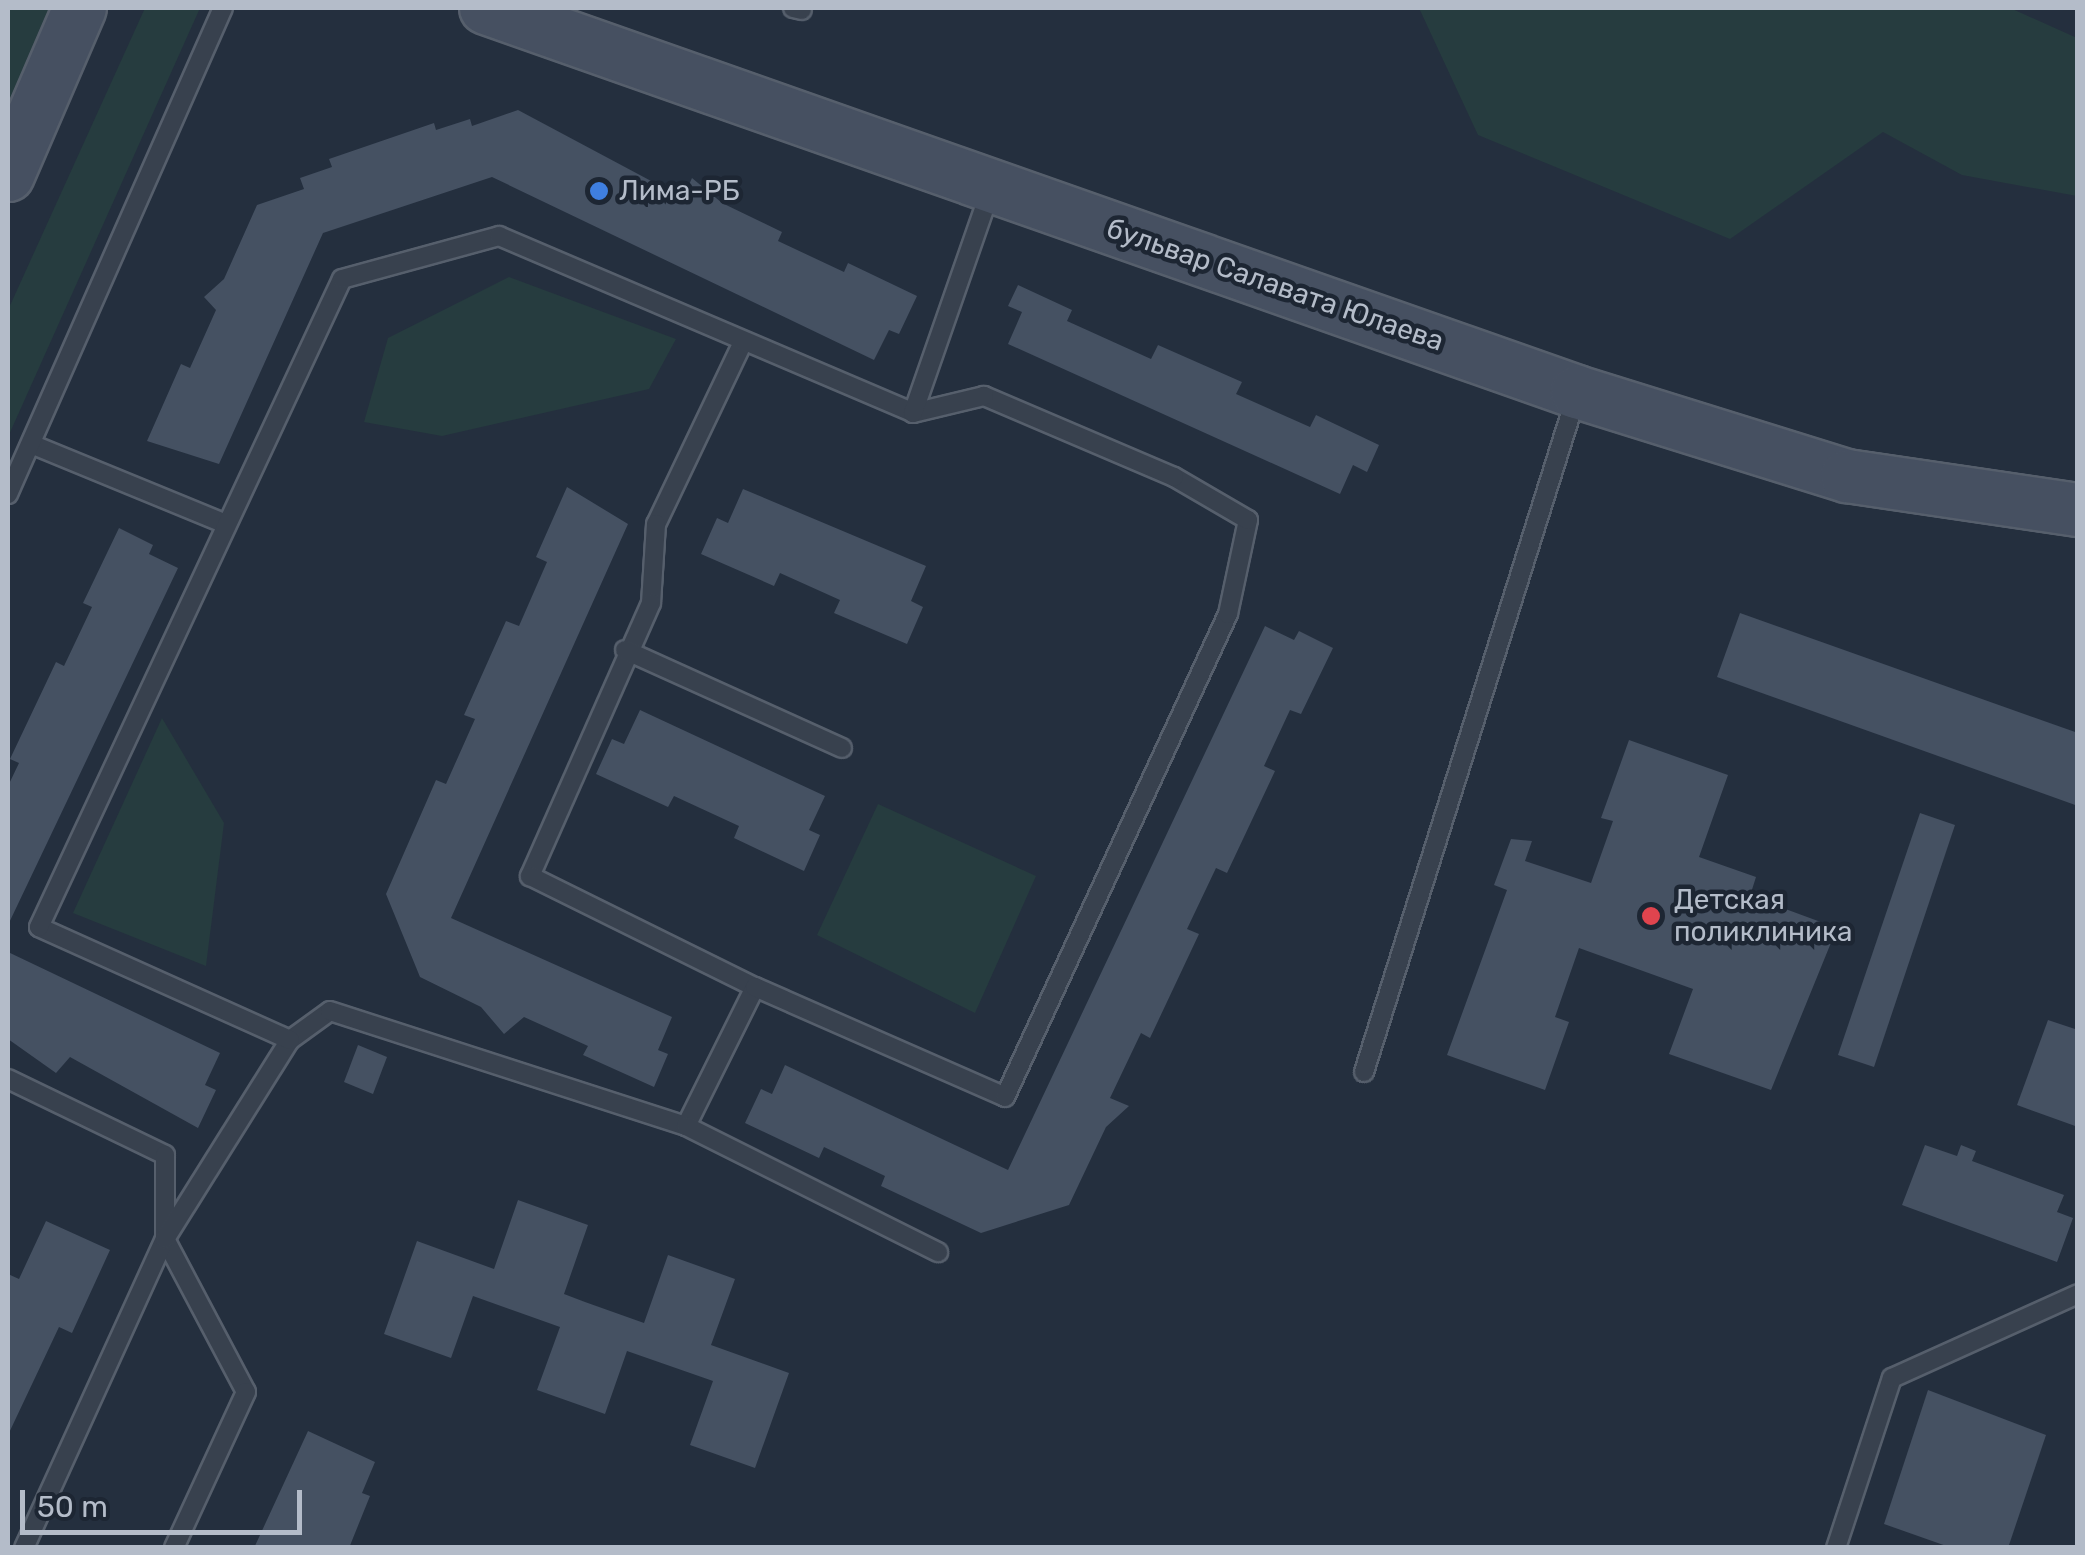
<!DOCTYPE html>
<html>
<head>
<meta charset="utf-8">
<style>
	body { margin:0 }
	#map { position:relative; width:2085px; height:1555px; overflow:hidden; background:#242f3e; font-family:Rubik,sans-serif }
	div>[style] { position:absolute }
	.green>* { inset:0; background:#263c3f }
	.building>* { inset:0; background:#455162 }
	.roads { filter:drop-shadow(2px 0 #565f6c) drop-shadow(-2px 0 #565f6c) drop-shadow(0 2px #565f6c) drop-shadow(0 -2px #565f6c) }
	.lane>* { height:18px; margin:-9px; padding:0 9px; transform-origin:9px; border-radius:9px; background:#38414e }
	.secondary>* { height:52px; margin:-26px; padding:0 26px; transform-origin:26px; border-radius:26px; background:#465061 }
	.dots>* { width:28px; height:28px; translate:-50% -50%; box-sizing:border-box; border:5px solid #1d2633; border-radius:50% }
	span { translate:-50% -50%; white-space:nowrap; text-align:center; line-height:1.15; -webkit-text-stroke:9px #1d2633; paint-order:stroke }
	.poi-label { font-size:28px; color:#b4bcc9 }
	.left { translate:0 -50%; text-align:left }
	.street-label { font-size:28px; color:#b4bcc9 }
	.frame { position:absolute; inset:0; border:10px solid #b4bcc9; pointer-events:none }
	.scale { position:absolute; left:20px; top:1490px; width:282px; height:45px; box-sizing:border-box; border:5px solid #b4bcc9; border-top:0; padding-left:12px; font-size:30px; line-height:35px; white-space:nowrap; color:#b4bcc9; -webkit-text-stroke:8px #1d2633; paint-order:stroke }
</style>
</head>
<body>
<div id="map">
	<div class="green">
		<i style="clip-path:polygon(8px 8px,52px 8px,8px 110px)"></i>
		<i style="clip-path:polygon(145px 8px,200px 8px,8px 437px,8px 310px)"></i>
		<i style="clip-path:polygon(1419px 8px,2010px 8px,2077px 38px,2077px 196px,1962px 175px,1883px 132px,1730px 239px,1478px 135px)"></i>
		<i style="clip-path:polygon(509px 277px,676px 339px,649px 389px,442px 436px,364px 422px,388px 338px)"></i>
		<i style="clip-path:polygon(162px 718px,224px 823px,206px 966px,73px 913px)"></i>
		<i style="clip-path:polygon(878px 804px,1036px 876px,975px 1013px,817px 935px)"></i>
	</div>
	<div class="building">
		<i style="clip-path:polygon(518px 110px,683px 198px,692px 178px,722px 203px,782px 232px,778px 241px,844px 272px,848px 263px,917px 296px,899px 334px,889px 330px,874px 360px,492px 177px,323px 233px,219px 464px,147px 441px,181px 364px,190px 368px,216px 310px,204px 297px,224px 279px,257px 205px,304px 189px,300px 178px,332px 167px,329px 159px,434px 123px,436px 130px,470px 119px,472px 126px)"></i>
		<i style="clip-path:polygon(1018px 285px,1072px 310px,1067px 321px,1151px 359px,1158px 345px,1242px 382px,1236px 394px,1310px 427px,1316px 415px,1379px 445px,1367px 472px,1353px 465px,1340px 494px,1008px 344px,1022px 312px,1008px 306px)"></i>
		<i style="clip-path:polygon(567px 487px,628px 524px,451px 918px,672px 1017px,658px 1050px,668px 1054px,654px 1087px,583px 1055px,588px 1046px,524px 1017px,504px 1034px,481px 1007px,420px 977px,386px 894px,436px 780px,446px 784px,475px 719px,464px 715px,506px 621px,519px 626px,547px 562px,536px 557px)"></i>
		<i style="clip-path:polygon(743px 489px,926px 566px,911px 601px,923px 607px,907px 644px,834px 613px,840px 600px,780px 573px,774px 586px,701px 554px,717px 518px,728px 523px)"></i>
		<i style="clip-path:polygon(119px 528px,153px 545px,149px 554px,178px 568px,8px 925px,8px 786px,19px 763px,10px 759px,56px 662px,64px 666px,92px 607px,83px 603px)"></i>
		<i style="clip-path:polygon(1740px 613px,2078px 733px,2078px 806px,1717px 677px)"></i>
		<i style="clip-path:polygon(1265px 626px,1294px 640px,1299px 631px,1333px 648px,1301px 714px,1290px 710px,1264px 766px,1275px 771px,1227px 873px,1216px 868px,1187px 929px,1199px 934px,1150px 1038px,1141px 1033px,1110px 1098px,1129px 1106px,1106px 1127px,1069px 1205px,981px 1233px,881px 1186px,885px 1176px,824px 1147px,819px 1158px,745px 1123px,761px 1089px,772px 1094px,785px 1065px,1008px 1170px)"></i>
		<i style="clip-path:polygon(640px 710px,825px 796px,809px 830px,820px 835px,804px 871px,734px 838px,739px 826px,674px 796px,668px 807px,596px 774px,612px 739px,624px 744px)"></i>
		<i style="clip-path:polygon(1629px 740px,1728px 775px,1699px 857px,1756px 877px,1750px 896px,1837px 928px,1771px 1090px,1669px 1054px,1693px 989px,1579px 948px,1555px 1017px,1569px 1022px,1545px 1090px,1447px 1055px,1507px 890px,1494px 885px,1511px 839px,1532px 841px,1525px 861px,1591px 883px,1613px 821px,1601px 818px)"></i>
		<i style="clip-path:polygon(1920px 813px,1955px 825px,1874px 1067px,1838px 1055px)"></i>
		<i style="clip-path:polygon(8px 952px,220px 1053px,205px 1085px,216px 1090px,198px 1128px,70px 1057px,56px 1073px,8px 1039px)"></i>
		<i style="clip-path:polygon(2048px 1020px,2078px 1030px,2078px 1127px,2017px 1105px)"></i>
		<i style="clip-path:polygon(358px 1045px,387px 1057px,373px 1094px,344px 1082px)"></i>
		<i style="clip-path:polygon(1925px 1145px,1957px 1156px,1961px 1145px,1976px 1151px,1972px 1161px,2064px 1195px,2057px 1212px,2073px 1218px,2057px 1262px,1902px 1205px)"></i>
		<i style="clip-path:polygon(518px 1200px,588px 1225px,564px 1294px,585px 1302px,644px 1323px,668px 1255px,735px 1279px,711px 1345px,789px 1373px,755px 1468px,690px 1445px,713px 1381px,627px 1351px,605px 1414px,537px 1390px,560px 1327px,473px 1296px,451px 1358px,384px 1334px,417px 1241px,494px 1269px)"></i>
		<i style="clip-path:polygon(46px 1221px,110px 1250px,72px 1333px,59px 1327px,8px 1435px,8px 1274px,19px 1279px)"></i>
		<i style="clip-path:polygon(1928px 1390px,2046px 1435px,2008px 1548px,1952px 1548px,1884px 1524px)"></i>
		<i style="clip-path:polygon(308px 1431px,375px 1462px,362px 1493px,370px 1496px,349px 1548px,254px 1548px)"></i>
	</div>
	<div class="roads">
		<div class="lane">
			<i style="left:793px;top:8px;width:9px;rotate:13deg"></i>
			<i style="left:743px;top:342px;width:202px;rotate:115.5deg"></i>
			<i style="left:656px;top:524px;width:79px;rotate:93.6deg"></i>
			<i style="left:651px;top:603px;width:299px;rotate:113.9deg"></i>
			<i style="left:530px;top:876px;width:251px;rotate:26.3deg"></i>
			<i style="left:31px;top:444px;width:209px;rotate:22.3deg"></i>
			<i style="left:8px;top:494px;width:531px;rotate:-66.14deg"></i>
			<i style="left:625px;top:650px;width:238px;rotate:24.3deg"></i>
			<i style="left:290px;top:1040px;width:49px;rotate:-35.9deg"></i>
			<i style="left:330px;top:1011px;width:374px;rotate:17.9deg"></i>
			<i style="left:686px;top:1126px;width:155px;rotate:-63.6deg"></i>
			<i style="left:755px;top:987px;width:273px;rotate:23.7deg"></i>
			<i style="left:1005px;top:1097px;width:532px;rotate:-65.22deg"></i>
			<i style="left:1228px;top:614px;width:96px;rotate:-78deg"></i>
			<i style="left:1248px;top:520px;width:86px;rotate:-149.8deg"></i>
			<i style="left:1174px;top:477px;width:207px;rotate:-156.9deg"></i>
			<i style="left:984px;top:396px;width:73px;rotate:166.5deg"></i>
			<i style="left:1364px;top:1072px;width:708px;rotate:-72.56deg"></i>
			<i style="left:8px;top:1079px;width:174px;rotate:25.8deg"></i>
			<i style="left:165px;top:1155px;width:84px;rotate:90deg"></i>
			<i style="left:165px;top:1239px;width:173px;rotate:62.1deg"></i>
			<i style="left:246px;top:1392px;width:172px;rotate:114.8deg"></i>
			<i style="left:686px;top:1126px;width:282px;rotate:26.6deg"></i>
			<i style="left:24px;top:1548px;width:340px;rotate:-65.5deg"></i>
			<i style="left:165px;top:1239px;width:235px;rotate:-57.9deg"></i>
			<i style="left:290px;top:1040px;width:275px;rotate:-155.8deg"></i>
			<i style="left:39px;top:927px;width:715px;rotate:-64.94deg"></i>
			<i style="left:342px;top:279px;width:163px;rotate:-15.3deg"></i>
			<i style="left:499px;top:236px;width:450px;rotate:23.1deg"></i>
			<i style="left:913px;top:413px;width:237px;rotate:-70.8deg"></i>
			<i style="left:1836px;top:1548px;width:179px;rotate:-71.8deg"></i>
			<i style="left:1892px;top:1378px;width:204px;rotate:-24.3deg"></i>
		</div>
		<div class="secondary">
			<i style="left:486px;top:8px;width:1157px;rotate:19.39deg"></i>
			<i style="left:1577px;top:392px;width:283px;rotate:17.3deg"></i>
			<i style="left:1847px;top:476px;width:233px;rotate:8.4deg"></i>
			<i style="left:8px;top:175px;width:182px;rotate:-66.7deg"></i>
		</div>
	</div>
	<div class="dots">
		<i style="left:599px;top:191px;background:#3f7fe0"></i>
		<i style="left:1651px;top:916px;background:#e0444e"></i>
	</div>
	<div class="poi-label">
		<span class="left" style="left:619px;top:191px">Лима-РБ</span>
		<span class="left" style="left:1674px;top:916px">Детская<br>поликлиника</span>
	</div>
	<div class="street-label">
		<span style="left:1275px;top:285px;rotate:19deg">бульвар Салавата Юлаева</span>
	</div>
	<div class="frame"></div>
	<div class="scale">50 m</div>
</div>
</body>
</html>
